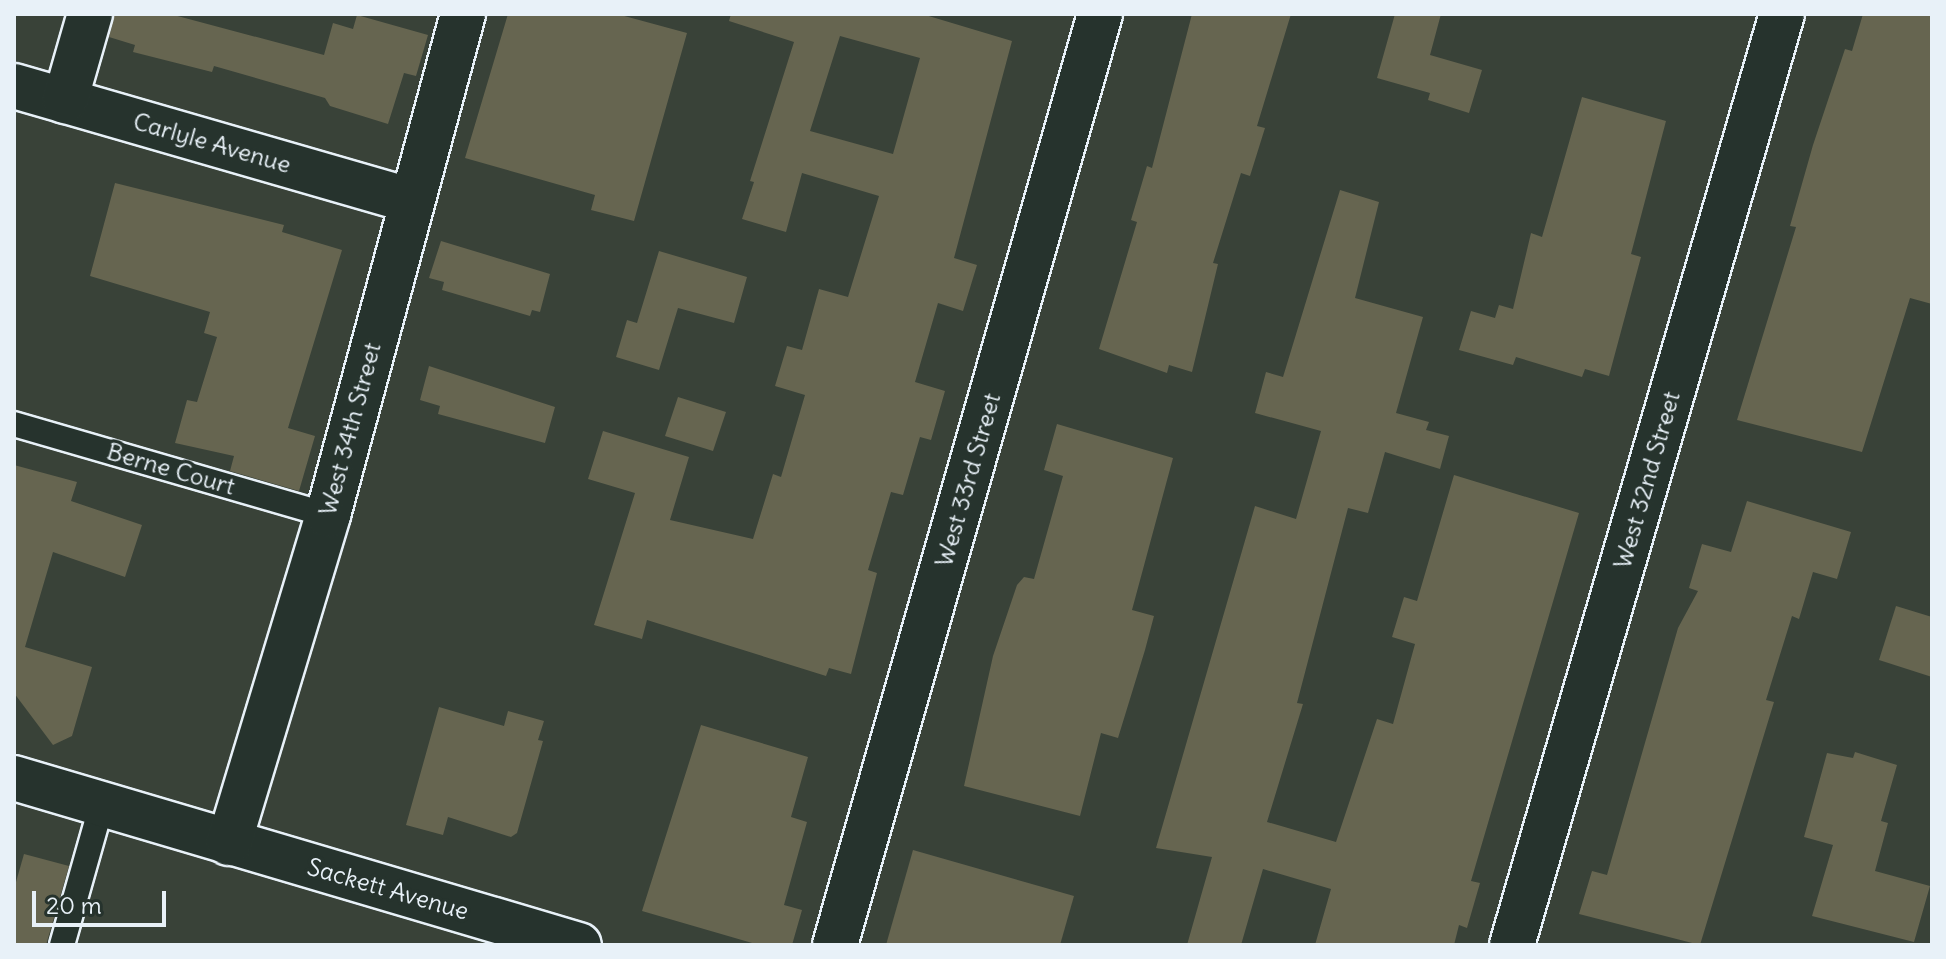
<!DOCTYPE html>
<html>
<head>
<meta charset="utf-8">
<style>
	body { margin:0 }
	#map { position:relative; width:1946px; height:959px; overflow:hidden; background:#394238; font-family:Delius,sans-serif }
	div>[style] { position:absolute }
	.building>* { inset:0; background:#666550 }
	.roads { filter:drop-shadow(2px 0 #e8f1f8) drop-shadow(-2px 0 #e8f1f8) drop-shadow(0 2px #e8f1f8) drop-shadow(0 -2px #e8f1f8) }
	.service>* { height:24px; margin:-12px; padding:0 12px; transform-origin:12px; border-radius:12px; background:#26332d }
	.minor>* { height:44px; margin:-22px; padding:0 22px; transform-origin:22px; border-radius:22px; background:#26332d }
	span { translate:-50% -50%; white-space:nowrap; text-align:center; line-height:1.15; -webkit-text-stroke:7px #26332d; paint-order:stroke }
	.street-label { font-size:24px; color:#e8f1f8 }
	.frame { position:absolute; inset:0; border:16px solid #e8f1f8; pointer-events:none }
	.scale { position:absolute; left:32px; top:891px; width:134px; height:36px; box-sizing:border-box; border:4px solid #e8f1f8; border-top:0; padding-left:10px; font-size:24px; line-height:28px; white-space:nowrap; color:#e8f1f8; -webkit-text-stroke:6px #26332d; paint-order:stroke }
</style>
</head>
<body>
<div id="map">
	<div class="building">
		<i style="clip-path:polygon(114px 14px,170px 14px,324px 55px,333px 23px,353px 29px,357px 15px,428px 35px,416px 76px,404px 73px,388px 124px,330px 106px,325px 98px,214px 66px,212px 72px,133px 52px,135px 45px,109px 37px)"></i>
		<i style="clip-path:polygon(508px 14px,617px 14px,687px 33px,634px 221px,591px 210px,595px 195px,465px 158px)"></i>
		<i style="clip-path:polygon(evenodd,731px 14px,922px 14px,1012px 41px,954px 258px,977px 265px,963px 311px,938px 303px,915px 382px,945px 391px,931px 440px,920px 437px,903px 495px,891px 492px,868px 570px,877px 573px,851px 674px,829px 668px,826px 676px,647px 620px,642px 639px,594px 625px,635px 493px,588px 479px,603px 431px,689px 457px,670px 520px,753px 539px,773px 474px,781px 477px,805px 395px,775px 386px,787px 346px,802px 350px,819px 289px,848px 297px,879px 196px,802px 173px,786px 232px,742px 219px,754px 182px,750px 181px,794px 42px,729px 21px,731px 14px,840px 36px,920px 58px,893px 154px,810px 131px,840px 36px)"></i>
		<i style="clip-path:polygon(1192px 14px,1291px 14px,1257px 126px,1265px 128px,1250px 176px,1241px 173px,1213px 263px,1218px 264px,1192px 372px,1169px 365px,1167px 373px,1099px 349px,1137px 222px,1131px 220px,1147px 166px,1152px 168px)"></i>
		<i style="clip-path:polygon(1395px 14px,1441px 14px,1430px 55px,1482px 70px,1469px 113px,1428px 100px,1430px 93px,1377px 78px)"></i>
		<i style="clip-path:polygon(1863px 14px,1932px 14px,1932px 304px,1910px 298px,1862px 452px,1737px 420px,1796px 227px,1790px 226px,1813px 145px,1845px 49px,1852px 51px)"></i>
		<i style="clip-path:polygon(1582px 97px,1666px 121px,1631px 254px,1641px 257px,1609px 376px,1585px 369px,1582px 377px,1516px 357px,1513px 365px,1459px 350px,1471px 311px,1495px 318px,1499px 305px,1513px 309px,1531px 233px,1542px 237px)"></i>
		<i style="clip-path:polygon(115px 183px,284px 225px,282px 232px,342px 250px,288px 428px,315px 436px,299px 491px,230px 471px,234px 456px,175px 443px,187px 400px,197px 402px,217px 337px,204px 333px,210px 312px,90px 276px)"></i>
		<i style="clip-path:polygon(1340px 190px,1379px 202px,1355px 298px,1423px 317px,1396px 413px,1429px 422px,1426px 430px,1449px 436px,1440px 469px,1385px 452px,1368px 513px,1348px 508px,1297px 703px,1303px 704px,1267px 822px,1336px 842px,1377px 719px,1393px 724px,1415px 644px,1392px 637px,1404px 597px,1417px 601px,1454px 475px,1579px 513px,1471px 881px,1480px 883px,1467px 928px,1459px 925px,1454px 945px,1315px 945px,1331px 889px,1263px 869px,1241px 945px,1187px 945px,1212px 857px,1156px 848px,1255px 506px,1296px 519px,1321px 431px,1255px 413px,1266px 372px,1283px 377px)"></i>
		<i style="clip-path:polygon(441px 241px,550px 274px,540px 312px,532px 310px,530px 316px,442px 290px,444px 282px,429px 278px)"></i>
		<i style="clip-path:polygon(659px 251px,747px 277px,734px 323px,678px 308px,659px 370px,616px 357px,627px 320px,637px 323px)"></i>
		<i style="clip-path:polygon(429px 366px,555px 407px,545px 443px,438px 414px,440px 406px,420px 400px)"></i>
		<i style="clip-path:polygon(678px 397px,726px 412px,713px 451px,665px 436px)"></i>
		<i style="clip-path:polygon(1057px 424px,1173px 458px,1132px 610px,1154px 616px,1145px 650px,1118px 738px,1101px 733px,1080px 816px,964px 786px,993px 656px,1017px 585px,1024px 577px,1034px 579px,1063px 476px,1044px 470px)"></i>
		<i style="clip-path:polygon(14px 465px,77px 482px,71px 501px,142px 525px,125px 577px,53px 552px,25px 647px,92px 667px,72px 736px,53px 745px,14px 693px)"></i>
		<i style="clip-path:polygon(1747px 501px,1851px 532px,1837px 579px,1813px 572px,1799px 619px,1792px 616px,1766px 700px,1774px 702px,1700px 945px,1579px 914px,1592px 871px,1607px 875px,1678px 628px,1698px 591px,1689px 588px,1702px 544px,1731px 552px)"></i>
		<i style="clip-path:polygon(1896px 606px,1932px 617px,1932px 677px,1879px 660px)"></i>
		<i style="clip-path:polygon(439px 707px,504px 726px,508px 711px,544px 721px,538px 740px,543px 741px,517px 833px,511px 837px,448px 817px,443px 835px,406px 825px)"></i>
		<i style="clip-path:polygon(701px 725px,808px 757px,791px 817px,807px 822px,784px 905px,802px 910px,792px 945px,759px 945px,642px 911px)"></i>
		<i style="clip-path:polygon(1855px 752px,1897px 765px,1881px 821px,1888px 823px,1875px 871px,1930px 886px,1914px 942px,1812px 916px,1833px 845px,1804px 837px,1827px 753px,1853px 758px)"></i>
		<i style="clip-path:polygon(913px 850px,1074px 896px,1060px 945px,886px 945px)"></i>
		<i style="clip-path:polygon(24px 854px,69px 866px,46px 945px,14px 945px,14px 889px)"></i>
	</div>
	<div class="roads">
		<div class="service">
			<i style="left:14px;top:424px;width:327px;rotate:16.2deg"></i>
			<i style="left:62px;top:945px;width:147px;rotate:-74.2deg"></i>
		</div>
		<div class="minor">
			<i style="left:14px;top:86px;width:412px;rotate:16.1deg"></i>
			<i style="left:65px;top:101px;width:91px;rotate:-74deg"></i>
			<i style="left:14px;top:778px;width:589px;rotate:16.47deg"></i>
			<i style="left:229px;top:843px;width:343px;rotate:-73.2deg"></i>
			<i style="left:328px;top:515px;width:519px;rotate:-74.92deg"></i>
			<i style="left:835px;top:945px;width:968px;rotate:-74.11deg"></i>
			<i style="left:1512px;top:945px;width:969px;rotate:-73.83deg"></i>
		</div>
	</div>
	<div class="street-label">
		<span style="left:212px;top:143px;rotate:16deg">Carlyle Avenue</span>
		<span style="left:350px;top:429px;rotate:-75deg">West 34th Street</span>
		<span style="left:171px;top:469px;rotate:16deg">Berne Court</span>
		<span style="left:968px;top:480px;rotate:-74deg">West 33rd Street</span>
		<span style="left:1647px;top:480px;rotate:-74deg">West 32nd Street</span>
		<span style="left:388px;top:889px;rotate:16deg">Sackett Avenue</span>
	</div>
	<div class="frame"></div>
	<div class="scale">20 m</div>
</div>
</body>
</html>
